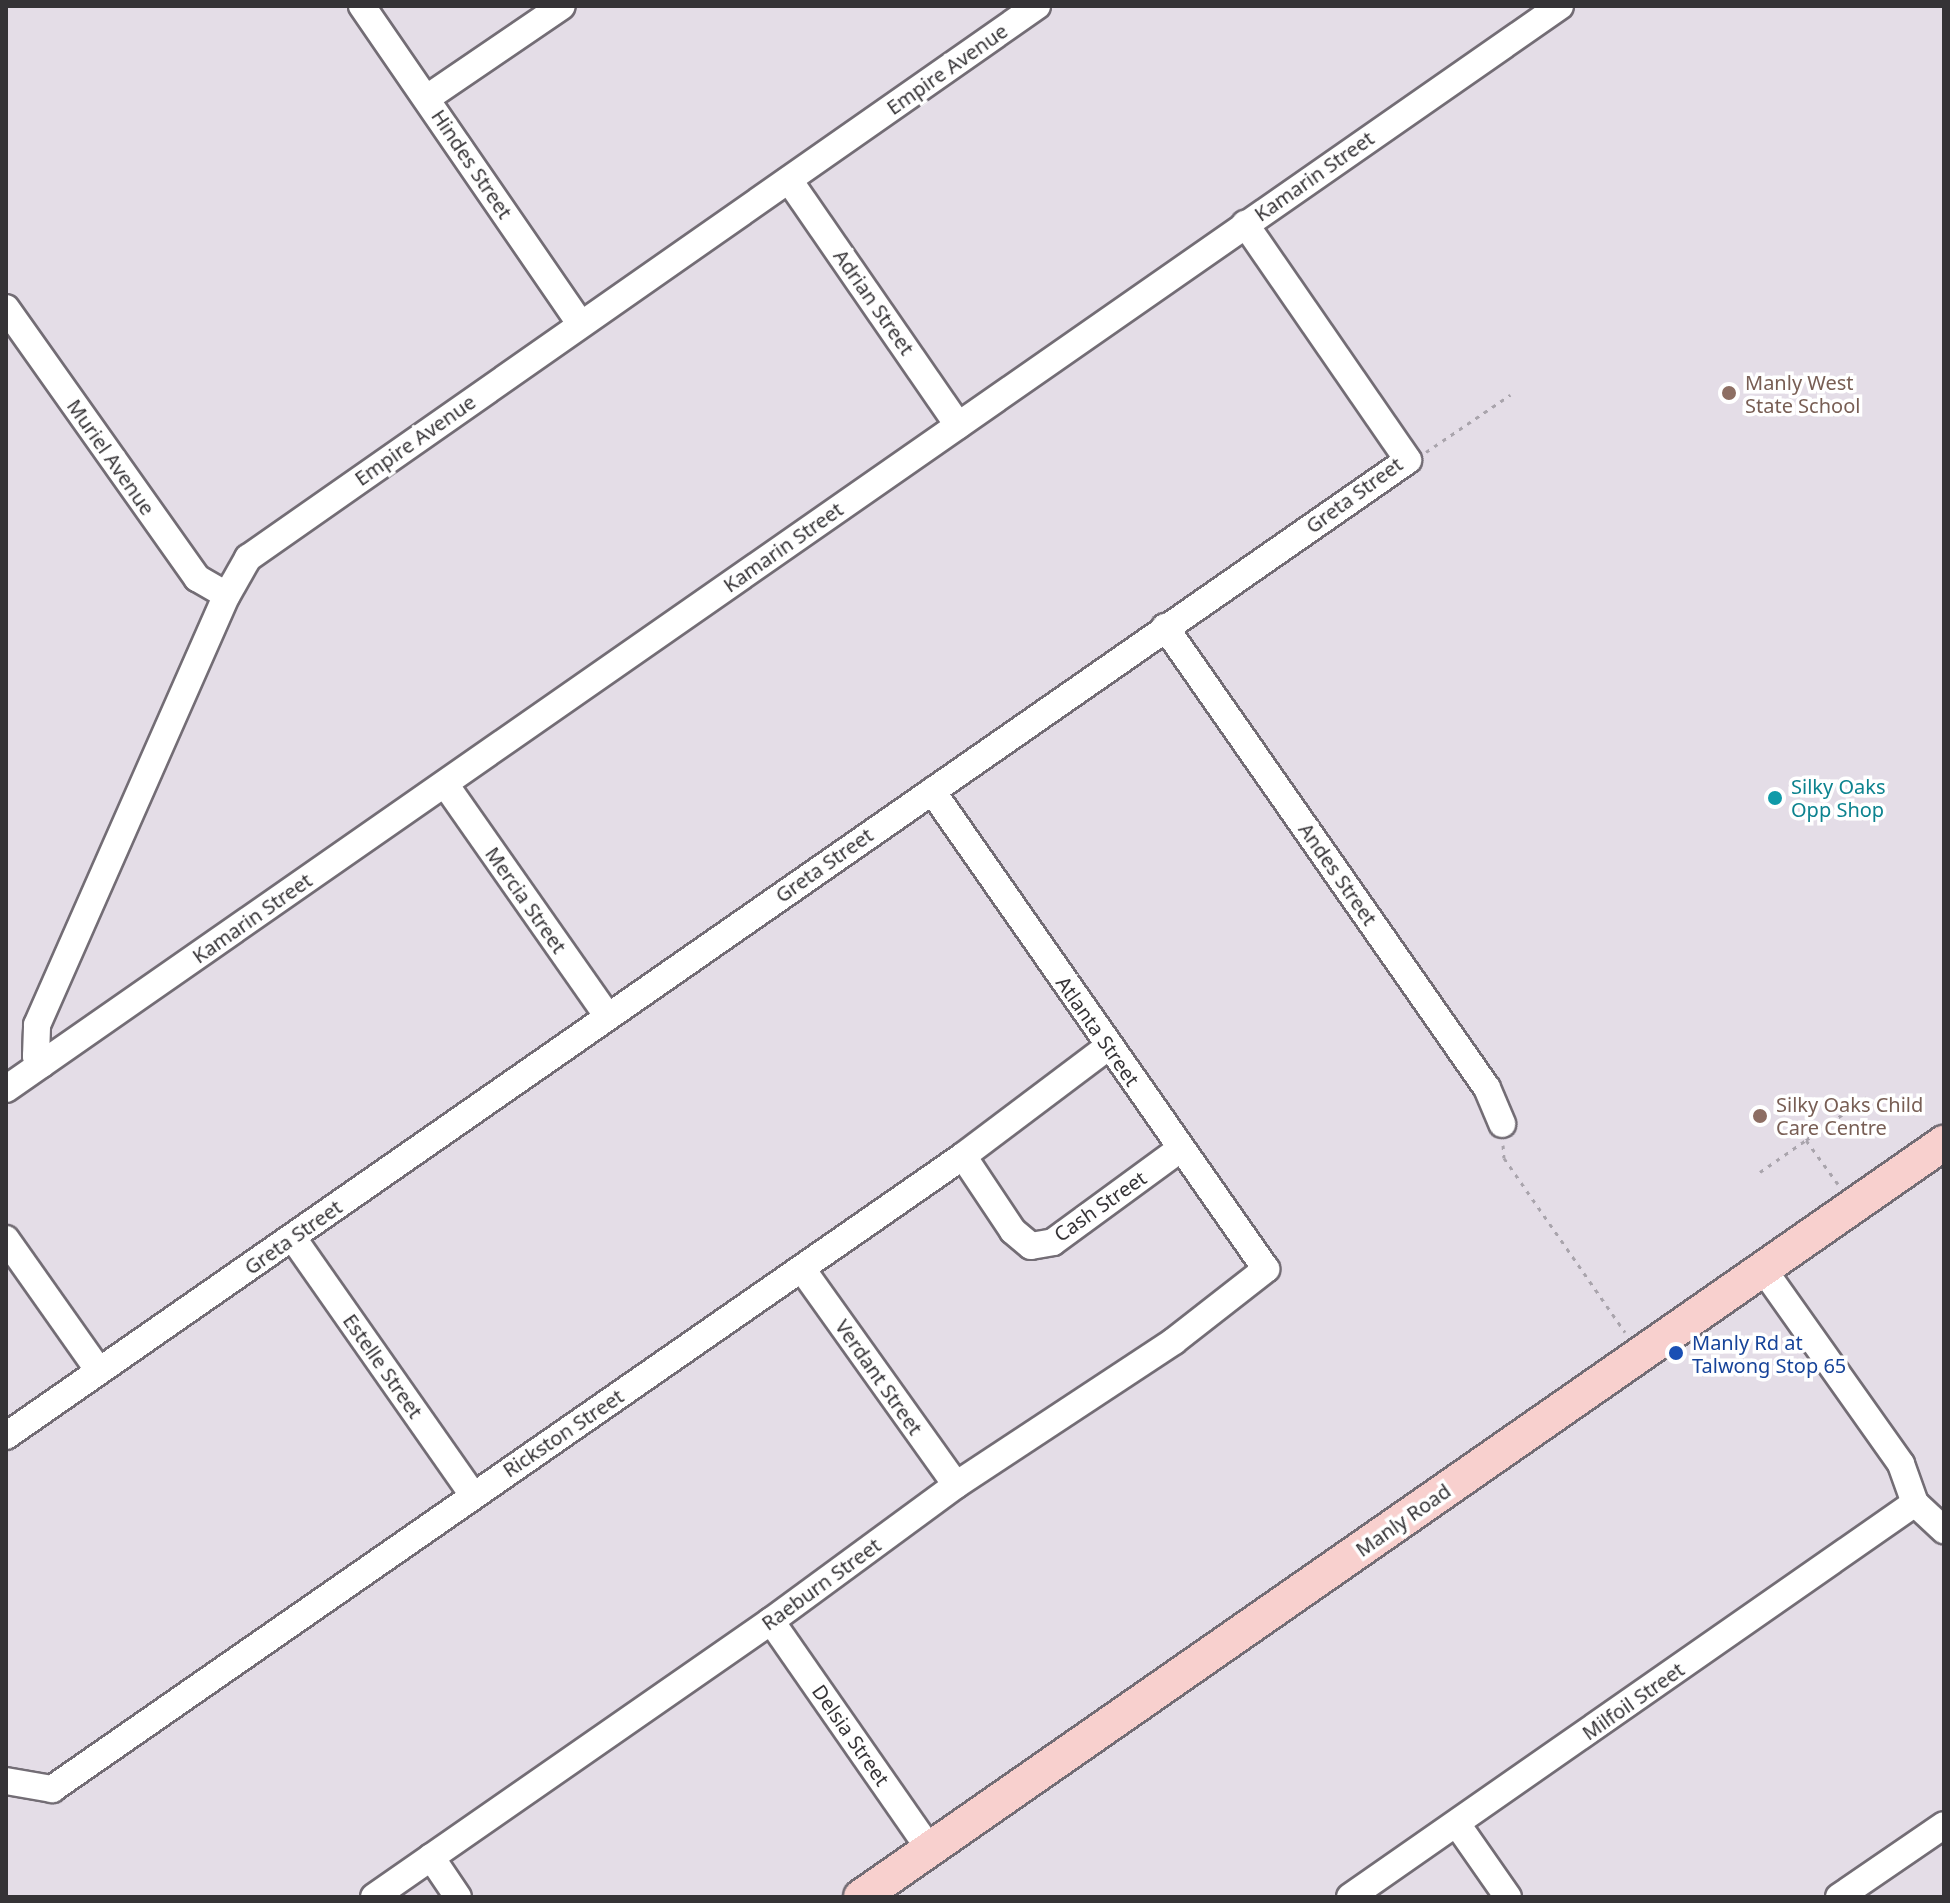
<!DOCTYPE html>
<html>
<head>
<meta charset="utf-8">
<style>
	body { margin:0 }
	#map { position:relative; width:1950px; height:1903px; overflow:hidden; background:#e4dde7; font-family:"Noto Sans",sans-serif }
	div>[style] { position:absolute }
	.path>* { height:3px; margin-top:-1.5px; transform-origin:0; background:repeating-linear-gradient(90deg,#a9a4ac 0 4px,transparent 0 10px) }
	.roads { filter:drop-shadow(2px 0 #736d75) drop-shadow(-2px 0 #736d75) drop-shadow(0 2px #736d75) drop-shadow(0 -2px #736d75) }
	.minor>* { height:26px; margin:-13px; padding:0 13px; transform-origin:13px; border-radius:13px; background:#fff }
	.major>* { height:34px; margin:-17px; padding:0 17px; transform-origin:17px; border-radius:17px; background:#f8d0ce }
	.dots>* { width:22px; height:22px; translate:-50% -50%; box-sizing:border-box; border:4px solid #fff; border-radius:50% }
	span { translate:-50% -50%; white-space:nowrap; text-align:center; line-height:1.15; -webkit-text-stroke:7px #fff; paint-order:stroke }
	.street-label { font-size:20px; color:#353336 }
	.education-label { font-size:20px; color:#785e54 }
	.left { translate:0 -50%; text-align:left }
	.culture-label { font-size:20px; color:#0d838f }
	.transit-label { font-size:20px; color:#164399 }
	.frame { position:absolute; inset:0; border:8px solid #353336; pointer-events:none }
</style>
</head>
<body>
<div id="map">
	<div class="path">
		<i style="left:1426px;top:452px;width:102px;rotate:-34.2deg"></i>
		<i style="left:1503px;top:1145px;width:13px;rotate:86deg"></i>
		<i style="left:1504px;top:1158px;width:212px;rotate:55.2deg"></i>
		<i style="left:1760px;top:1172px;width:56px;rotate:-34.8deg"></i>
		<i style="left:1838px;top:1184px;width:54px;rotate:-126deg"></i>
		<i style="left:1806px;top:1140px;width:78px;rotate:-35.1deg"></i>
	</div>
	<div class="roads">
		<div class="minor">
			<i style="left:362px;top:6px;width:385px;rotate:55.5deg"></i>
			<i style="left:427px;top:98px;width:163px;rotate:-34.3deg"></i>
			<i style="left:789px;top:180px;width:298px;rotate:55.4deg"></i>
			<i style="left:6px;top:308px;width:331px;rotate:54.7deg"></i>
			<i style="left:197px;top:578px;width:34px;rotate:30deg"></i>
			<i style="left:1165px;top:627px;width:562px;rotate:55.07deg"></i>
			<i style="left:1487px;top:1088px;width:39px;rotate:67deg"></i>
			<i style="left:445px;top:784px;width:282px;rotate:55deg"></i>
			<i style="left:42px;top:1064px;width:10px;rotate:-127deg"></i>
			<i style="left:36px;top:1056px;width:31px;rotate:-88deg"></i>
			<i style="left:37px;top:1025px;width:470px;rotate:-66.2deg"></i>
			<i style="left:227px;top:595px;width:43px;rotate:-60.4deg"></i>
			<i style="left:248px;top:558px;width:963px;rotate:-34.98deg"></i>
			<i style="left:6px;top:1089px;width:1894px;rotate:-34.87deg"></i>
			<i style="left:963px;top:1156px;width:90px;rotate:56.3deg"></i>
			<i style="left:1013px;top:1231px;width:23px;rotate:40deg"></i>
			<i style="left:1031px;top:1246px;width:22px;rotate:-10deg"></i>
			<i style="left:1053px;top:1242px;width:157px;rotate:-36.2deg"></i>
			<i style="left:293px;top:1238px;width:314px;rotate:55deg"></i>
			<i style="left:6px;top:1239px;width:161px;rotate:54.8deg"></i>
			<i style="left:802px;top:1269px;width:265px;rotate:54.5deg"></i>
			<i style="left:1763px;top:1269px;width:239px;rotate:54.7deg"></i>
			<i style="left:1901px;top:1464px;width:41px;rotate:70.3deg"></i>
			<i style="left:1915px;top:1503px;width:40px;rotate:43deg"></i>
			<i style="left:6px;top:1436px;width:1708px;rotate:-34.84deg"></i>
			<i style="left:1408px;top:460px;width:287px;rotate:-124.6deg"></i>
			<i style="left:771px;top:1621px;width:279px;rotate:55.2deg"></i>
			<i style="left:6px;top:1781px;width:47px;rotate:9.9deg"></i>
			<i style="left:52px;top:1789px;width:1109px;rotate:-34.79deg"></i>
			<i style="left:963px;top:1156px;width:183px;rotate:-37deg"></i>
			<i style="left:1457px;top:1824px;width:89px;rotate:55.1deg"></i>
			<i style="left:431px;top:1857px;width:48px;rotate:56deg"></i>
			<i style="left:374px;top:1897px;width:484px;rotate:-34.8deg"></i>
			<i style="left:771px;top:1621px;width:230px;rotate:-36.3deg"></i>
			<i style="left:956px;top:1485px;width:261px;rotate:-33.4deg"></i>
			<i style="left:1174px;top:1341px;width:117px;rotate:-38deg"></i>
			<i style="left:1266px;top:1269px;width:583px;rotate:-124.94deg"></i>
			<i style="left:1350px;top:1897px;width:689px;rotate:-34.89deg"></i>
			<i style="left:1839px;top:1897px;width:127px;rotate:-34.4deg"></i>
		</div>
		<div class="major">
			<i style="left:861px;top:1897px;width:1320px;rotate:-34.85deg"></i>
		</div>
	</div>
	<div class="dots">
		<i style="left:1729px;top:393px;background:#8d6e63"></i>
		<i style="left:1775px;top:798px;background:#0f9aa8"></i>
		<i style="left:1760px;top:1116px;background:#8d6e63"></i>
		<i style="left:1676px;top:1353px;background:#1a4fb4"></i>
	</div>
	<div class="street-label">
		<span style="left:947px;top:69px;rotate:-35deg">Empire Avenue</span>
		<span style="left:472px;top:164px;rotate:56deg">Hindes Street</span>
		<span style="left:1314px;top:176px;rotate:-35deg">Kamarin Street</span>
		<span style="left:874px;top:302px;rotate:55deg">Adrian Street</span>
		<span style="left:415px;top:440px;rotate:-35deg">Empire Avenue</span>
		<span style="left:111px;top:457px;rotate:55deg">Muriel Avenue</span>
		<span style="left:1354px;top:495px;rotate:-36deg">Greta Street</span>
		<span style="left:783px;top:547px;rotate:-35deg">Kamarin Street</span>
		<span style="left:824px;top:865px;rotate:-35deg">Greta Street</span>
		<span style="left:1338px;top:874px;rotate:55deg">Andes Street</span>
		<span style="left:526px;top:900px;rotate:55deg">Mercia Street</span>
		<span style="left:252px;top:918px;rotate:-35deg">Kamarin Street</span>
		<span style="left:1098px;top:1031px;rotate:55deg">Atlanta Street</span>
		<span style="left:1100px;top:1206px;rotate:-35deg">Cash Street</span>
		<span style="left:293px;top:1237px;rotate:-35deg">Greta Street</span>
		<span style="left:383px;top:1366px;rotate:55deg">Estelle Street</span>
		<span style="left:879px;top:1377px;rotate:55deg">Verdant Street</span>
		<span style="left:563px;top:1433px;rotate:-34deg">Rickston Street</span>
		<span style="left:1403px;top:1520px;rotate:-35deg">Manly Road</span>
		<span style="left:821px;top:1584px;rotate:-36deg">Raeburn Street</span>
		<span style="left:1633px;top:1701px;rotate:-35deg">Milfoil Street</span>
		<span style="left:851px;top:1735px;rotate:55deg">Delsia Street</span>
	</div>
	<div class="education-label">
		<span class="left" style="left:1745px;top:394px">Manly West<br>State School</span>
		<span class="left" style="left:1776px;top:1116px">Silky Oaks Child<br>Care Centre</span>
	</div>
	<div class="culture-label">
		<span class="left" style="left:1791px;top:798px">Silky Oaks<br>Opp Shop</span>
	</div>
	<div class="transit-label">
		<span class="left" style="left:1692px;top:1354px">Manly Rd at<br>Talwong Stop 65</span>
	</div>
	<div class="frame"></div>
</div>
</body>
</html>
